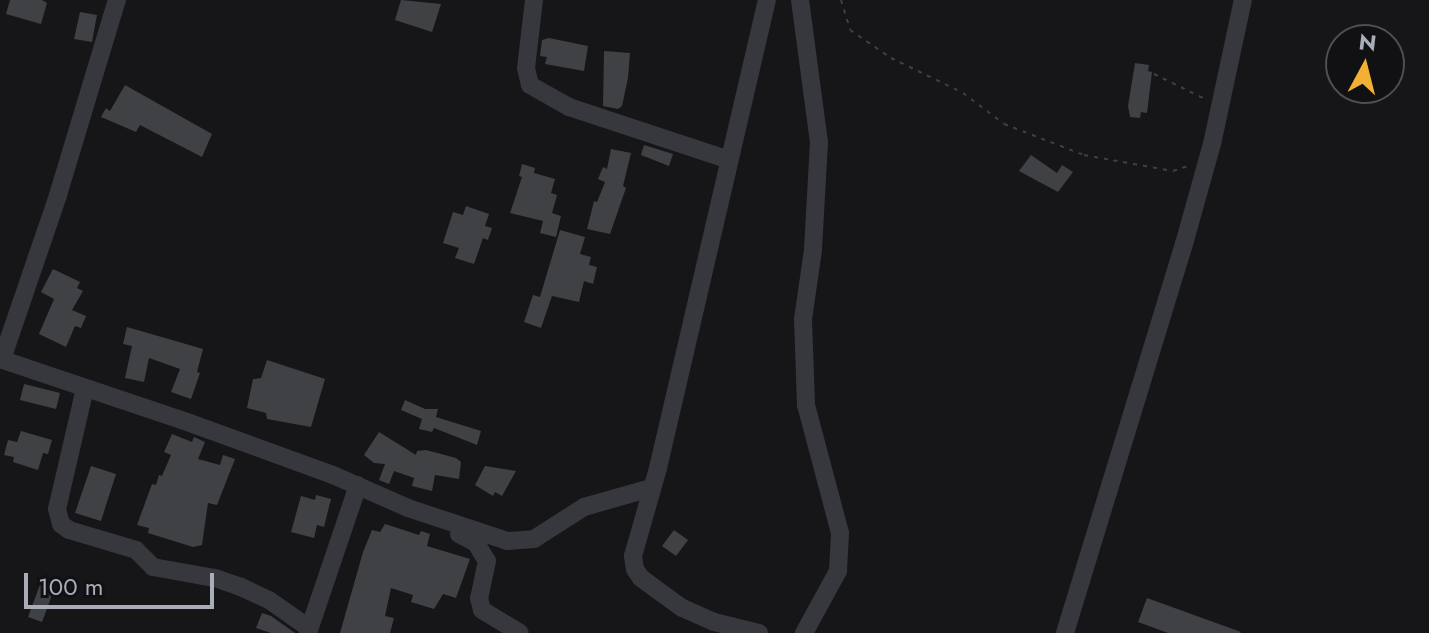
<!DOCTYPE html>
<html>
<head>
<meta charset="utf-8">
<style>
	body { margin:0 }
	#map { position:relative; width:1429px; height:633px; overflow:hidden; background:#161618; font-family:Jost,sans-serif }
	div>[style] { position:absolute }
	.building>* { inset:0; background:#404145 }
	.path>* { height:2px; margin-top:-1px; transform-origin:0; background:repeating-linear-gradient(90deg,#3d3f44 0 4px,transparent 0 10px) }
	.minor>* { height:18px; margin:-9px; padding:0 9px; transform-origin:9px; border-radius:9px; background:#37383d }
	span { translate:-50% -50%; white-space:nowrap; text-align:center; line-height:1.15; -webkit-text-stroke:6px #111113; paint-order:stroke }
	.north { position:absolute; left:1325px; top:24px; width:80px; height:80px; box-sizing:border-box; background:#111113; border:2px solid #4d4f55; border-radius:50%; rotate:7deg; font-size:22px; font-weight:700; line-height:32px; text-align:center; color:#a8adb8 }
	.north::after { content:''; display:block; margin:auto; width:28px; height:36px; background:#f2b134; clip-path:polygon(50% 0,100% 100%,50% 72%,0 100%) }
	.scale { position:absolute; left:24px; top:573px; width:190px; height:36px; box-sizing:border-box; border:4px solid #a8adb8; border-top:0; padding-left:10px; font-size:24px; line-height:28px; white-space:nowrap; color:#a8adb8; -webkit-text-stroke:6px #111113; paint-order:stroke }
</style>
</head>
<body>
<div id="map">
	<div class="building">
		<i style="clip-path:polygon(10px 0,42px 0,47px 3px,41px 24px,6px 14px)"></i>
		<i style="clip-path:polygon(401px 0,441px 4px,432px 32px,395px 20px)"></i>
		<i style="clip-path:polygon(80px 12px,97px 15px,92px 42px,74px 39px)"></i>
		<i style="clip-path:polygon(549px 38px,588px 46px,584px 71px,545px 64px,547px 57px,540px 56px,542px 40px)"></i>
		<i style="clip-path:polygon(604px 51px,630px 53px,628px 78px,622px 106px,618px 109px,603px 106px)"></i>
		<i style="clip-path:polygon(1135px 63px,1149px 65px,1148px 71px,1152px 72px,1147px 113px,1141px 112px,1140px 118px,1130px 117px,1128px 106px)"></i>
		<i style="clip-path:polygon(125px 85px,212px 134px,202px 157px,140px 125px,136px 132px,101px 117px,106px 108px,110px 111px)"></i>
		<i style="clip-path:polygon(644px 145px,673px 154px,669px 166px,641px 155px)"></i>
		<i style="clip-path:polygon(611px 149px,631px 153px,623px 186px,626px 188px,610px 234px,587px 229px,594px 201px,597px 202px,605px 182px,598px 179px,603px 167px,607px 169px)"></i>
		<i style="clip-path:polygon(1031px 155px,1057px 173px,1062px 165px,1073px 172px,1058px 192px,1019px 171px)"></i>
		<i style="clip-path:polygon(522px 164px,535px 168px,534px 173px,555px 179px,551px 193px,557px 195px,552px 213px,561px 216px,556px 237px,540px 233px,543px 221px,510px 213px,522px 177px,519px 176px)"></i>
		<i style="clip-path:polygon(466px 206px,489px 214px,485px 226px,492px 228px,488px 240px,483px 238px,474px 264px,455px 258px,459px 248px,443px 243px,453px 212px,463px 215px)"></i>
		<i style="clip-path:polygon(560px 230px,585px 237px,580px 254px,591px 257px,589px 265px,597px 267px,593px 284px,584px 281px,579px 302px,552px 296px,541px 328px,524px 322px,533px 295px,540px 297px)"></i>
		<i style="clip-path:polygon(53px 269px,80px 282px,77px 288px,83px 291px,72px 310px,86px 316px,81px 328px,75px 326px,66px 347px,39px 334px,54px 299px,41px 292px)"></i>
		<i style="clip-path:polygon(127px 327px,203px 349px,197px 372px,200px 373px,191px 399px,171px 392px,180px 369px,149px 358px,144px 382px,125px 378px,132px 346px,123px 344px)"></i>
		<i style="clip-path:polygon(267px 360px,325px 379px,311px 427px,267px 419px,266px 413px,247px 408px,253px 379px,261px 378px)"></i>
		<i style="clip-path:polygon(24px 384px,60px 393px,56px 409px,20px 400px)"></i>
		<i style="clip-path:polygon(405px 400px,425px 409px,438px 409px,436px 417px,481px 431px,477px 445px,434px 428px,432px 432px,419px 429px,422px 419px,401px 410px)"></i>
		<i style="clip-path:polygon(21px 431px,52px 440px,48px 454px,43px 453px,38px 470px,13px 462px,14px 457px,4px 455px,8px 440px,17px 442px)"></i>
		<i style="clip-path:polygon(379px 432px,416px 455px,417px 451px,426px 450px,456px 458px,461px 462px,459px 479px,435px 475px,432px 491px,412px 486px,414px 478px,394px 471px,389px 484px,379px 480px,385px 464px,374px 463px,364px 455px)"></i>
		<i style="clip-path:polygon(172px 434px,192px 442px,194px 437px,205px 442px,198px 459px,220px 465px,223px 455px,235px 459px,217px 505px,208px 503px,202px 545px,193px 547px,148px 533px,149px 528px,137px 525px,152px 484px,156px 485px,159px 475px,162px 476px,171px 455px,164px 452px)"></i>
		<i style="clip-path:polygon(91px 466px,116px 474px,101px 521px,75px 513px)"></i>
		<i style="clip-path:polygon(485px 466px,516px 471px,502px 496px,495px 492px,493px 496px,475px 485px)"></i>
		<i style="clip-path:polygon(316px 495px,331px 499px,324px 527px,317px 525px,314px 538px,291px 532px,301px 496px,315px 500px)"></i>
		<i style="clip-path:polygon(385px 524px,419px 535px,421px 531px,430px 534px,427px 546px,470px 559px,456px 598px,443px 594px,434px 609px,411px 602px,413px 595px,391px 588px,385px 616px,394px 618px,390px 633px,340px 633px,363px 552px,372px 530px,380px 532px)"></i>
		<i style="clip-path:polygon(674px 530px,688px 540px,676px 556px,662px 546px)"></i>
		<i style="clip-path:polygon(41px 582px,55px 587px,42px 622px,28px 617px)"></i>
		<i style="clip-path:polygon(1147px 598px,1241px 632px,1240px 633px,1168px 633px,1138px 622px)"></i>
		<i style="clip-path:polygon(262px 613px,271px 616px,295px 633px,271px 633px,256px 628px)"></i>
	</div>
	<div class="path">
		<i style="left:841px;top:0;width:31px;rotate:73deg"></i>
		<i style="left:850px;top:30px;width:50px;rotate:34.3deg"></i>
		<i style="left:891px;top:58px;width:80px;rotate:25.9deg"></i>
		<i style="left:963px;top:93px;width:51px;rotate:37.1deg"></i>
		<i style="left:1004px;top:124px;width:86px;rotate:21.2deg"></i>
		<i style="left:1084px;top:155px;width:90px;rotate:10.2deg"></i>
		<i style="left:1173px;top:171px;width:16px;rotate:-18deg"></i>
		<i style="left:1154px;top:74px;width:57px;rotate:26.1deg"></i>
	</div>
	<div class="minor">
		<i style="left:534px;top:0;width:68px;rotate:96.7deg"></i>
		<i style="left:526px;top:68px;width:17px;rotate:77deg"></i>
		<i style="left:530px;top:85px;width:45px;rotate:29.4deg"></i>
		<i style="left:569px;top:107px;width:169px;rotate:18.3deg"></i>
		<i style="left:800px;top:0;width:143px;rotate:82.4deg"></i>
		<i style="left:819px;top:142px;width:108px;rotate:93.2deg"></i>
		<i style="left:813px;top:250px;width:70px;rotate:98.2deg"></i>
		<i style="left:803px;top:319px;width:86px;rotate:88deg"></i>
		<i style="left:806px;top:405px;width:132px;rotate:75.1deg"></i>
		<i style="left:840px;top:533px;width:38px;rotate:93deg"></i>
		<i style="left:838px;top:571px;width:71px;rotate:118.7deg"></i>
		<i style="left:0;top:359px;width:200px;rotate:18.6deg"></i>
		<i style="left:190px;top:423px;width:152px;rotate:20deg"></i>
		<i style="left:333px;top:475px;width:82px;rotate:23.7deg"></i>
		<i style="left:408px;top:508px;width:104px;rotate:18.4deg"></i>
		<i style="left:507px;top:541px;width:27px;rotate:-4deg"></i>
		<i style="left:534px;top:539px;width:59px;rotate:-32.6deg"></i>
		<i style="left:584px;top:507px;width:70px;rotate:-15.8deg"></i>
		<i style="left:2px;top:359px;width:173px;rotate:-71.1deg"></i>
		<i style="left:58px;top:195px;width:204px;rotate:-73.2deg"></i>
		<i style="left:85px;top:388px;width:124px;rotate:103deg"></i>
		<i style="left:57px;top:509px;width:16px;rotate:75deg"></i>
		<i style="left:61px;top:524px;width:10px;rotate:37deg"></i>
		<i style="left:69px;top:530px;width:70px;rotate:16.6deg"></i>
		<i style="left:136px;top:550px;width:24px;rotate:45deg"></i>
		<i style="left:153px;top:567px;width:63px;rotate:10.1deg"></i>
		<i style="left:215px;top:578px;width:28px;rotate:19deg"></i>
		<i style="left:241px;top:587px;width:31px;rotate:25deg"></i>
		<i style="left:269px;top:600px;width:49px;rotate:35deg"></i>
		<i style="left:459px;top:534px;width:19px;rotate:28deg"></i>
		<i style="left:476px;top:543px;width:21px;rotate:59deg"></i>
		<i style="left:487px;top:561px;width:38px;rotate:102deg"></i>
		<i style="left:479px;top:598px;width:12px;rotate:76deg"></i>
		<i style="left:482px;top:610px;width:44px;rotate:31.2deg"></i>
		<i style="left:308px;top:633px;width:156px;rotate:-71.3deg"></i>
		<i style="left:759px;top:633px;width:46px;rotate:-166.3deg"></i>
		<i style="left:714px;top:622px;width:35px;rotate:-156deg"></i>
		<i style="left:682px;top:608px;width:51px;rotate:-143.8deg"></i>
		<i style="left:641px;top:578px;width:11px;rotate:-124deg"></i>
		<i style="left:635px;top:569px;width:13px;rotate:-99deg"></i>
		<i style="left:633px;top:556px;width:91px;rotate:-74.1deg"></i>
		<i style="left:658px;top:468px;width:481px;rotate:-76.9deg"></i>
		<i style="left:1065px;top:633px;width:407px;rotate:-73deg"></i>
		<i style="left:1184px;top:244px;width:104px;rotate:-74.4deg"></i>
		<i style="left:1212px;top:144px;width:147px;rotate:-77.9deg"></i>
	</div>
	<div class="north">N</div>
	<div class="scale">100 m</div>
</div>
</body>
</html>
